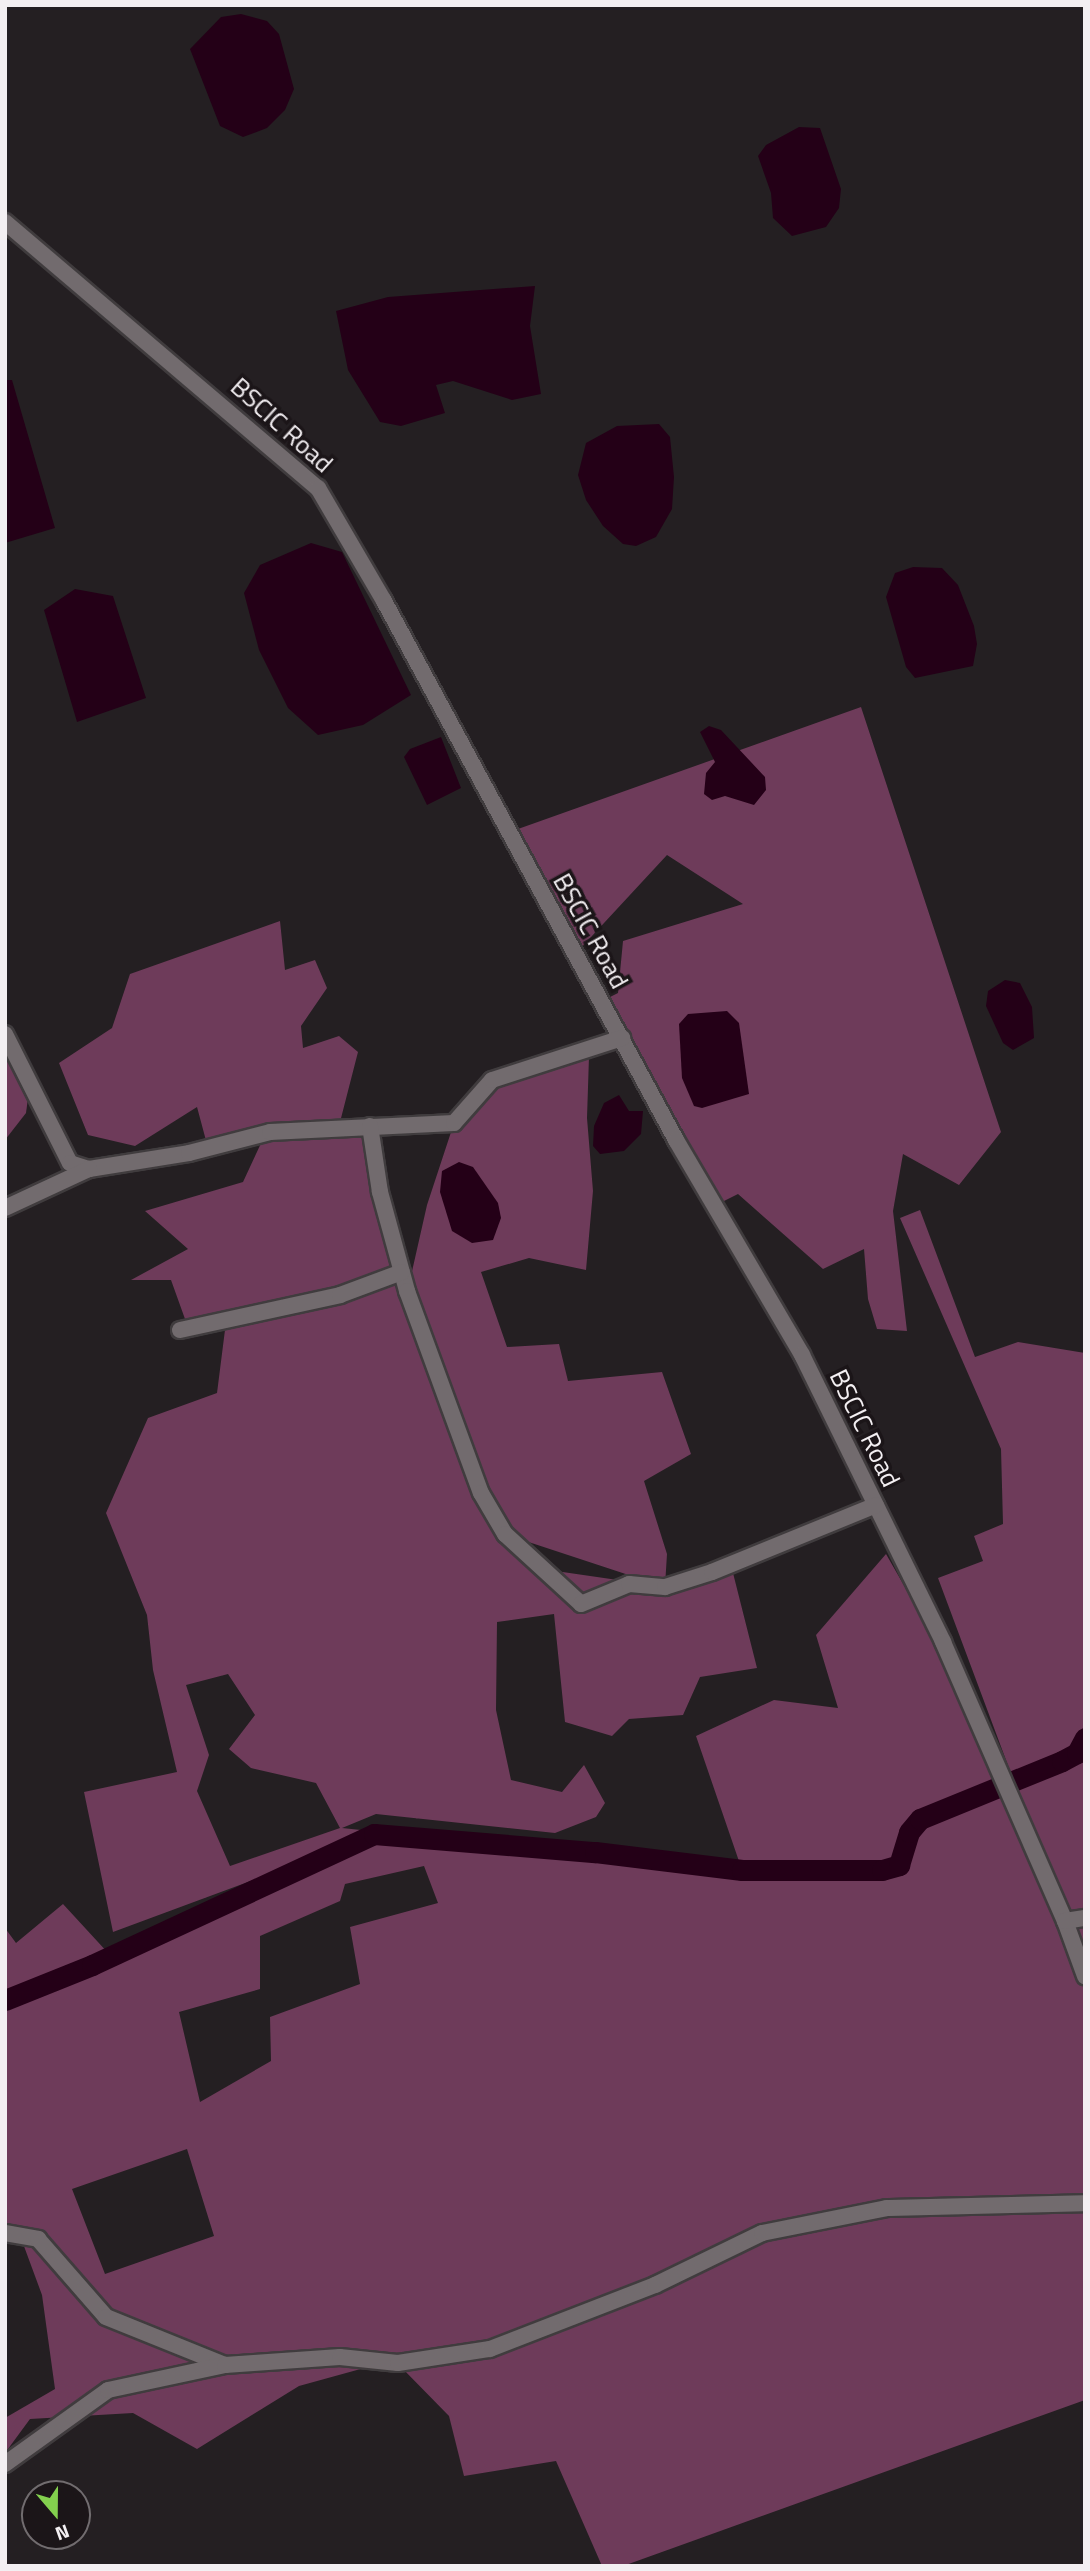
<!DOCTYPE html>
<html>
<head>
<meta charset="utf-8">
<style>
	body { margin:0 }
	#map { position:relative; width:1090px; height:2571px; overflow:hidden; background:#241f22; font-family:"Titillium Web",sans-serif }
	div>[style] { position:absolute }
	.forest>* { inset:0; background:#6e3b5a }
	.water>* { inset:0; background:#240017 }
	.canal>* { height:21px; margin:-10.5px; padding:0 10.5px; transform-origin:10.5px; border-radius:10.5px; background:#240017 }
	.roads { filter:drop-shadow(2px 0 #403c3e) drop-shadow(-2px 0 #403c3e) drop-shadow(0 2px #403c3e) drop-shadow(0 -2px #403c3e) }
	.street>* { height:16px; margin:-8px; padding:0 8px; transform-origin:8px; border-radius:8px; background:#726b6e }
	span { translate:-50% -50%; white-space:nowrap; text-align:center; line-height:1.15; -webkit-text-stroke:7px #1b1518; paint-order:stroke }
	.street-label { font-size:26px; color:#f3eff2 }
	.frame { position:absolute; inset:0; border:7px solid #f3eff2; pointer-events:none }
	.north { position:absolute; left:21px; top:2480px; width:70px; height:70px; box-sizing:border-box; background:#1b1518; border:2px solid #716c6f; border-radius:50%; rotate:160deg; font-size:19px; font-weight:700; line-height:28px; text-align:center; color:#f3eff2 }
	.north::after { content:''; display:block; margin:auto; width:24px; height:32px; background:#83d04e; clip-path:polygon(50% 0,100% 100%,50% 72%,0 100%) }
</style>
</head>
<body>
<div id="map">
	<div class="forest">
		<i style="clip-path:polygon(861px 707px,1001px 1132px,959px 1185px,903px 1154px,893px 1211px,907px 1331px,877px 1329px,868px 1299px,864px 1249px,823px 1269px,738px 1194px,722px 1202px,606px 999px,618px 993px,623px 941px,743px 904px,667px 855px,579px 950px,518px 829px)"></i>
		<i style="clip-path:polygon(evenodd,280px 921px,285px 970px,315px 960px,327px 988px,301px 1026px,303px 1048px,339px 1036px,358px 1052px,339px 1126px,370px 1126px,408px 1289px,427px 1205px,454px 1123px,492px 1080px,589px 1057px,587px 1118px,593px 1191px,586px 1270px,529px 1258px,481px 1272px,507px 1347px,559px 1344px,568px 1381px,662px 1372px,691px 1454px,644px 1481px,667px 1554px,665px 1586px,732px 1569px,757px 1668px,700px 1677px,683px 1715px,629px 1719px,612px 1736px,565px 1722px,554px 1614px,497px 1622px,496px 1710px,511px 1780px,562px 1792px,584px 1765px,605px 1803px,596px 1817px,555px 1833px,376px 1814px,342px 1828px,742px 1870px,696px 1736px,774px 1700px,838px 1708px,816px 1635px,886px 1554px,937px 1643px,990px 1773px,1065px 1918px,938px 1578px,983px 1561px,974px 1536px,1003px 1524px,1001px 1449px,900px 1218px,920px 1210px,975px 1357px,1018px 1342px,1085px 1353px,1085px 2203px,887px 2208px,762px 2233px,490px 2349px,386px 2362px,299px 2386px,197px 2449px,133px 2413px,30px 2419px,5px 2453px,5px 2418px,55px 2389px,42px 2295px,18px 2230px,5px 2224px,5px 1928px,16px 1943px,63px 1904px,109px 1954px,361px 1840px,113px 1932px,84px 1792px,177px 1772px,153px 1670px,147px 1615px,106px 1513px,148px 1418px,217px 1393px,226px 1322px,207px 1325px,185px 1319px,171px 1280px,131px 1280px,188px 1249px,145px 1211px,243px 1182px,263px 1139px,208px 1148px,197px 1107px,135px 1146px,88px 1135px,59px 1063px,112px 1028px,130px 974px,280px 921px,507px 1535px,659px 1585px,659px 1586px,542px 1569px,507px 1535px,280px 921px,228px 1674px,255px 1715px,229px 1749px,251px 1768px,316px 1783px,340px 1828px,230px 1866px,197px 1791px,209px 1755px,186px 1685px,228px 1674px,280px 921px,424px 1866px,438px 1903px,350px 1927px,360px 1984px,270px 2017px,271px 2061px,200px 2102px,179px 2012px,260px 1989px,260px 1936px,340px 1901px,345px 1884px,424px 1866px,280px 921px,187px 2149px,214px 2236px,105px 2274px,72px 2189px,187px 2149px)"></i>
		<i style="clip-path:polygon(5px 1034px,30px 1083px,26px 1113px,5px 1140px)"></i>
		<i style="clip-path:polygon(1085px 2211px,1085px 2400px,623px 2566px,602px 2566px,556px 2461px,464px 2476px,449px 2416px,401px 2367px,493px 2356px,764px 2237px,887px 2212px)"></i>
	</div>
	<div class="water">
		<i style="clip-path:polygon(241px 14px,267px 21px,279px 34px,294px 89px,285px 110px,267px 128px,243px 137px,220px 126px,190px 49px,221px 17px)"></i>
		<i style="clip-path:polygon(799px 127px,820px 128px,841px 189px,839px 208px,826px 227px,792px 236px,773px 218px,771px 193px,758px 156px,766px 145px)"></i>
		<i style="clip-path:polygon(535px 286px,530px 326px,541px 394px,512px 400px,453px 381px,436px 385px,445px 413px,401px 426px,380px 422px,348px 370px,336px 311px,388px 297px)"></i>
		<i style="clip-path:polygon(5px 380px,12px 380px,55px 528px,5px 543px)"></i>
		<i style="clip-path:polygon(659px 424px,670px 437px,674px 477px,672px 509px,656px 537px,636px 546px,623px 544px,603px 526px,586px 500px,578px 475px,586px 443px,617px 426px)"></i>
		<i style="clip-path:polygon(311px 543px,342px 552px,411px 695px,363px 725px,318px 735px,288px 708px,259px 650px,244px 593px,260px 565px)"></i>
		<i style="clip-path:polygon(913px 567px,942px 568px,958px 585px,974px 626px,977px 644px,973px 666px,915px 678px,906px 667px,886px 597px,895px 573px)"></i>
		<i style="clip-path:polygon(75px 589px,113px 596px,146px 698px,77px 722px,44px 610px)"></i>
		<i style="clip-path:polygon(709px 726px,721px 730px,765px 777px,766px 790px,754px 805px,725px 796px,712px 800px,704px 794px,706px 773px,715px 762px,700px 732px)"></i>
		<i style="clip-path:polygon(441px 737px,461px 788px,427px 805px,404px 757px,410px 749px)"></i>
		<i style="clip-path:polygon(1005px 980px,1020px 983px,1032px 1007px,1034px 1038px,1013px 1050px,1003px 1043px,986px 1006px,988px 991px)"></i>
		<i style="clip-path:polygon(727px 1011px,739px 1023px,749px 1094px,702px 1108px,694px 1106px,682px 1078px,679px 1024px,688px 1014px)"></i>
		<i style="clip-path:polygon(619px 1095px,629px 1111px,643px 1111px,641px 1134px,624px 1151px,600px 1154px,593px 1146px,594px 1126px,604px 1103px)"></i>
		<i style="clip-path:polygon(459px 1162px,473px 1167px,498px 1203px,501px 1218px,493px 1240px,472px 1243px,452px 1231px,440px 1192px,442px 1171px)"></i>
	</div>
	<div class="canal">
		<i style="left:5px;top:2000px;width:94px;rotate:-21.9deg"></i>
		<i style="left:92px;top:1965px;width:311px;rotate:-24.9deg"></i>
		<i style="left:374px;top:1834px;width:222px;rotate:4.7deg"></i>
		<i style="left:595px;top:1852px;width:148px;rotate:7deg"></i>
		<i style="left:742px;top:1870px;width:140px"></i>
		<i style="left:882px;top:1870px;width:18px;rotate:-16deg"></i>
		<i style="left:899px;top:1865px;width:34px;rotate:-73deg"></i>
		<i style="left:909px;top:1832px;width:17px;rotate:-50deg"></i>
		<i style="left:920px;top:1819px;width:153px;rotate:-22.2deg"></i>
		<i style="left:1062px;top:1761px;width:17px;rotate:-28deg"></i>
		<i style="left:1077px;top:1753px;width:17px;rotate:-62deg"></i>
	</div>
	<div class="roads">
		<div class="street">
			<i style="left:5px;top:222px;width:411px;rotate:40.4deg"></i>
			<i style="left:318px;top:488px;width:131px;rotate:59.7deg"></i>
			<i style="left:384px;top:601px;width:613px;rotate:61.55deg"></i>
			<i style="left:676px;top:1140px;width:249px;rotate:59.6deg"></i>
			<i style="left:802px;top:1355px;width:320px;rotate:63.8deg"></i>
			<i style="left:943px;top:1642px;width:305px;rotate:66.4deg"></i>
			<i style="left:1065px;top:1921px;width:59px;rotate:70deg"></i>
			<i style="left:5px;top:1034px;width:144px;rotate:63.3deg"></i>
			<i style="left:70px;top:1163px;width:20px;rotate:18deg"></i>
			<i style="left:89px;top:1169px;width:101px;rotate:-9.1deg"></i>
			<i style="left:189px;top:1153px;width:84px;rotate:-14.5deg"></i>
			<i style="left:270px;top:1132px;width:184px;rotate:-2.8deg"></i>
			<i style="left:454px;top:1123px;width:57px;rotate:-48.5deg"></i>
			<i style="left:492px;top:1080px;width:137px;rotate:-17.9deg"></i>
			<i style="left:370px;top:1126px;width:67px;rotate:81.4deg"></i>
			<i style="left:380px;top:1192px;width:103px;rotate:74.7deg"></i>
			<i style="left:407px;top:1291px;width:215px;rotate:69.9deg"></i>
			<i style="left:481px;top:1493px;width:48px;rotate:59.7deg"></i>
			<i style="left:505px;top:1534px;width:103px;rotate:42.6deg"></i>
			<i style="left:581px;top:1604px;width:52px;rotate:-22.6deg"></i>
			<i style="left:629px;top:1584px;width:36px;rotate:5deg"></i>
			<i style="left:665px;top:1587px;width:49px;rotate:-17.7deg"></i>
			<i style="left:712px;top:1572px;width:177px;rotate:-22.2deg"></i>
			<i style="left:5px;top:1208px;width:93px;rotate:-24.9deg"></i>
			<i style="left:180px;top:1330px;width:164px;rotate:-12.3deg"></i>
			<i style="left:340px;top:1295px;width:66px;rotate:-20.4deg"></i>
			<i style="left:1065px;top:1921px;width:20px;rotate:-9deg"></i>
			<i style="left:5px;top:2233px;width:34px;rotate:10deg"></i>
			<i style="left:38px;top:2239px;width:103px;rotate:48.9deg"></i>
			<i style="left:106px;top:2317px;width:128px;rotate:22deg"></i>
			<i style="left:5px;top:2464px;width:127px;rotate:-35.7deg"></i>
			<i style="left:108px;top:2390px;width:120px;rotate:-12.1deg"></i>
			<i style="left:225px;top:2365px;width:115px;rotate:-4deg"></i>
			<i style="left:340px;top:2357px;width:58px;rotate:5.9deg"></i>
			<i style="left:398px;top:2363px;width:93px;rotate:-8.7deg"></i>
			<i style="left:490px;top:2349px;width:177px;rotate:-21.2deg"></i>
			<i style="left:655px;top:2285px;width:119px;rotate:-25.9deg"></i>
			<i style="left:762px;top:2233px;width:127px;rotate:-11.3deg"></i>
			<i style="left:887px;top:2208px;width:198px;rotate:-1.4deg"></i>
		</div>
	</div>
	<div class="street-label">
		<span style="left:282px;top:425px;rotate:42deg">BSCIC Road</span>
		<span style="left:591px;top:931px;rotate:61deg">BSCIC Road</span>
		<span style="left:865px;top:1428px;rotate:64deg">BSCIC Road</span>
	</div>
	<div class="frame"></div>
	<div class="north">N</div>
</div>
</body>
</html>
